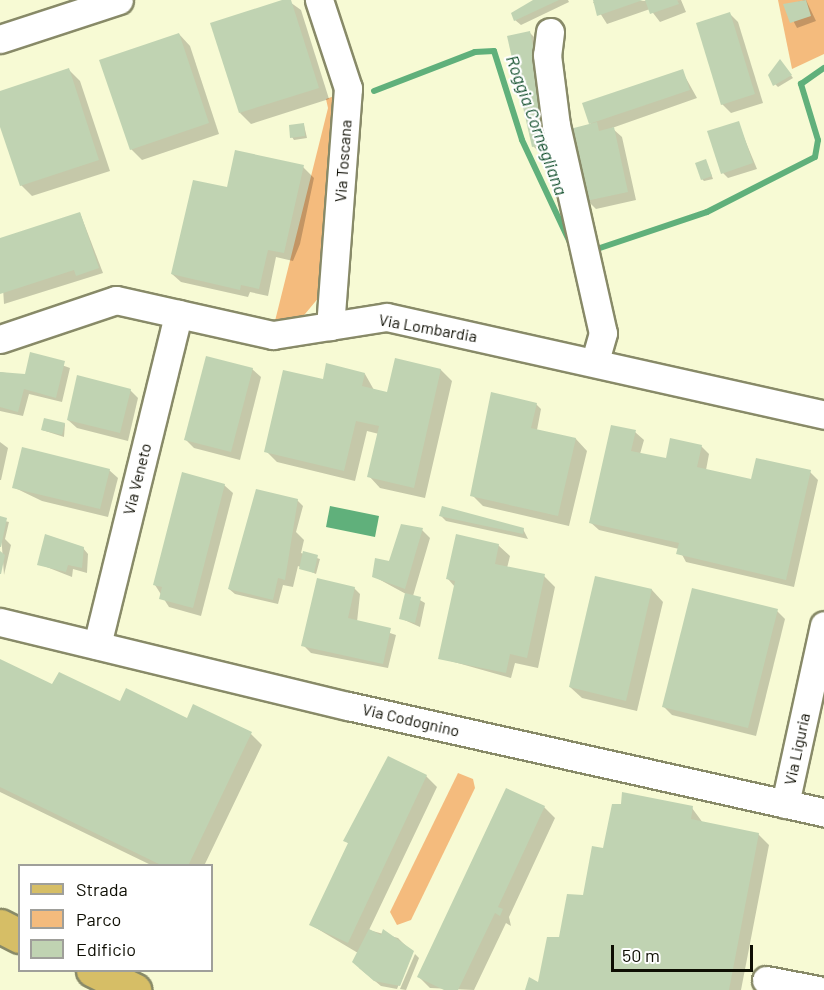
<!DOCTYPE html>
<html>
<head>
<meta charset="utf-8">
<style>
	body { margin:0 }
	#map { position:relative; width:824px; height:990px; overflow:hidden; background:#f7fad4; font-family:Barlow,sans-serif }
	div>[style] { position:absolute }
	.green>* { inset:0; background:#f4bb7d }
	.water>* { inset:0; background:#60b07b }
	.shadow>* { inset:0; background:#0003 }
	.stream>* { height:6px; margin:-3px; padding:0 3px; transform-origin:3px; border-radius:3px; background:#60b07b }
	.building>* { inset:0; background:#c0d3b2 }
	.roads { filter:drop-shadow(2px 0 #888a68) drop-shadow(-2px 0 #888a68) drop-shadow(0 2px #888a68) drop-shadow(0 -2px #888a68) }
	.minor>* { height:27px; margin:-13.5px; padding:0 13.5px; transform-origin:13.5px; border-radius:13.5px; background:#fff }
	.major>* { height:33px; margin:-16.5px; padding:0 16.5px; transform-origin:16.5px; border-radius:16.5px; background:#d6be66 }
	span { translate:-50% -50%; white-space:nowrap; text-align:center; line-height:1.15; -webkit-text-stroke:4.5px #fff; paint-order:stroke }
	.street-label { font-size:16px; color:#0e0e03 }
	.water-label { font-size:18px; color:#114e2b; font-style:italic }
	.legend { position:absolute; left:18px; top:864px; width:195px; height:108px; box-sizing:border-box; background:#fff; border:2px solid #9f9f9a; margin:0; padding:8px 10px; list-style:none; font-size:18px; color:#0e0e03 }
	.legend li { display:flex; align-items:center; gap:12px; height:30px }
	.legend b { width:30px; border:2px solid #9f9f9a }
	.scale { position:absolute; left:611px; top:945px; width:142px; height:27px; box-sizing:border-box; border:3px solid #0e0e03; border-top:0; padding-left:8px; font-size:18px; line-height:21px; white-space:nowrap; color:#0e0e03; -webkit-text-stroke:4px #fff; paint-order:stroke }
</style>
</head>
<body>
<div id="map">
	<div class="green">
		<i style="clip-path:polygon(778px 0,824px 0,824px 54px,792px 69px)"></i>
		<i style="clip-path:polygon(337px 95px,320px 296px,300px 320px,275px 321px,328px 108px,326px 99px)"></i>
		<i style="clip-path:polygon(458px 773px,473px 779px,475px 788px,411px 920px,397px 925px,390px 912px)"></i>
	</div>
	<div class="water">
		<i style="clip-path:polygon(330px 506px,379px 516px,375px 537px,326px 527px)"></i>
	</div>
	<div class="shadow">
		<i style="clip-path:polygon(287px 0,301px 10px,329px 99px,251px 124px,240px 113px)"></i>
		<i style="clip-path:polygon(536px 0,568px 0,569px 2px,521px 25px,515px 20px)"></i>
		<i style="clip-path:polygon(681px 0,686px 12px,660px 22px,650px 9px,607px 24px,593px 2px)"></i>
		<i style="clip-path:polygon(806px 0,816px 21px,797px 28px,785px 5px)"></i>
		<i style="clip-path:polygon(730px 14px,738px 22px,763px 103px,731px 113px,722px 104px)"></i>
		<i style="clip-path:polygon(530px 33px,538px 41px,556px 147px,538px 151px,533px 146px)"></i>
		<i style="clip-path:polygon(179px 34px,190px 46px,219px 134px,142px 160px,131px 149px)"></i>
		<i style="clip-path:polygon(782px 63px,793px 78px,778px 87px,775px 84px)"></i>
		<i style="clip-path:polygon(69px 70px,80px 81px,110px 171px,32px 196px,21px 185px,0 122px,0 93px)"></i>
		<i style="clip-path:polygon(682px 71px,697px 98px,612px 128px,622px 137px,636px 200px,596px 209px,587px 200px,591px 125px,584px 104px)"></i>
		<i style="clip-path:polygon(738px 123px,757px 169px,728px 178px,723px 173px)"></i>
		<i style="clip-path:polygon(304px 125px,307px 138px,294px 140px,292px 137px)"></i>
		<i style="clip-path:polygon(706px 161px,713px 179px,704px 181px,702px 179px)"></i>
		<i style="clip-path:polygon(303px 167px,314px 178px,300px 244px,293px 261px,276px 257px,268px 296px,250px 292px,248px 297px,181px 282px,172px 274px,228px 189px)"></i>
		<i style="clip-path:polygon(80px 213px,103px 273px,4px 304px,0 240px)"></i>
		<i style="clip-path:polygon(31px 354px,70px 368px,62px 402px,29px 394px,23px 416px,0 411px,0 372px,26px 376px)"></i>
		<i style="clip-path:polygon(396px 360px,441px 370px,452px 381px,425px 498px,380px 488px,369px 476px,379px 434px,367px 431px,355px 481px,277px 462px,266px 451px,324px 381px,365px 374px,374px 390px,388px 394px)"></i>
		<i style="clip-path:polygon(252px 369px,261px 377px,240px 460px,194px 448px,186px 440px)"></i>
		<i style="clip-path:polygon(130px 390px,138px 398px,128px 441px,77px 428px,68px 420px)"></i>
		<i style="clip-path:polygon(536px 404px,541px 409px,537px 430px,576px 439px,587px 451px,569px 526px,483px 506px,472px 495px)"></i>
		<i style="clip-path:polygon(65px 424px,64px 437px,42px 430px)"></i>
		<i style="clip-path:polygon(635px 432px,644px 440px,640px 454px,667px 460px,701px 446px,709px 454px,706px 470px,752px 481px,810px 472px,818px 480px,794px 587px,686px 562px,679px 549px,599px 530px,590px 522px)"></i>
		<i style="clip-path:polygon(0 442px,8px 448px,1px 480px,0 480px)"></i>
		<i style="clip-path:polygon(109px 470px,118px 478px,108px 517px,42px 501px,13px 487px)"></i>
		<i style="clip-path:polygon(224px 485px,233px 493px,201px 616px,169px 607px,155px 585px)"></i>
		<i style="clip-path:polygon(297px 500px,303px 506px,296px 532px,304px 540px,301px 553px,320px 559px,316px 574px,298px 566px,293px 587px,283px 585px,278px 604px,235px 594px,229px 589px)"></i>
		<i style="clip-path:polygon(441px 516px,523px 529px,528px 539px,446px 521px)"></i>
		<i style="clip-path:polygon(0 520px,9px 522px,5px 539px,11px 545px,4px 575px)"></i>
		<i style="clip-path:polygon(422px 530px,430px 538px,413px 596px,425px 603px,420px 627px,400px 618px,406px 594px,373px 576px)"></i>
		<i style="clip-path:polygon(498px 545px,510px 556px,507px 568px,544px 576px,555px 587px,538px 668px,515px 663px,511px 678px,440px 658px,455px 587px,448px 579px)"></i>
		<i style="clip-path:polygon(83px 548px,88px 554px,87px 573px,73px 569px,72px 577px,39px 564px)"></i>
		<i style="clip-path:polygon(596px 577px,652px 590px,663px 602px,637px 711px,582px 698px,570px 687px)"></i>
		<i style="clip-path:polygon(354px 588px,360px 594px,357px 622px,396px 635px,388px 668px,311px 653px,303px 645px)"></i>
		<i style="clip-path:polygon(777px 611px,785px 619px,756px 736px,672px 715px,664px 707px)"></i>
		<i style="clip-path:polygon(0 661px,53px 686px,251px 734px,262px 745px,204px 866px,153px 866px,0 792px)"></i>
		<i style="clip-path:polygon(426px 776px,437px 787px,369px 930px,398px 938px,412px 952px,397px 989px,381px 986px,359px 968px,358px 953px,311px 925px,349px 844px,345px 840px)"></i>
		<i style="clip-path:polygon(544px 807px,555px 818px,509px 917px,511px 926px,506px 923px,474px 990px,430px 988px,419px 977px)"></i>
		<i style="clip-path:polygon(692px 808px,703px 823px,758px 834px,769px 845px,741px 990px,527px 990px,539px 984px,584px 896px)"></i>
		<i style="clip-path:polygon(415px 954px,419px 958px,406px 990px,400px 989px)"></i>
	</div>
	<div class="stream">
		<i style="left:374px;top:91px;width:108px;rotate:-21.1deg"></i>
		<i style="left:475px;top:52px;width:19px;rotate:-3deg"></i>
		<i style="left:494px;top:51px;width:93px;rotate:72.5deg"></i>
		<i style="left:522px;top:140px;width:125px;rotate:64.9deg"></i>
		<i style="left:591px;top:251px;width:122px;rotate:-18.6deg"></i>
		<i style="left:707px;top:212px;width:121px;rotate:-27deg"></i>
		<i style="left:815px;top:157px;width:17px;rotate:-80deg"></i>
		<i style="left:818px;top:140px;width:59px;rotate:-106.9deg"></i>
		<i style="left:801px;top:84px;width:28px;rotate:-35deg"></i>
	</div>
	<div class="building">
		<i style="clip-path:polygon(282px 0,291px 0,319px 88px,239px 113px,210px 23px)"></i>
		<i style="clip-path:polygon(533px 0,559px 0,514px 21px,511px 13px)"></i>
		<i style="clip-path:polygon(593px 0,643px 0,597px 16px)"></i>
		<i style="clip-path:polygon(645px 0,677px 0,679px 4px,650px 14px)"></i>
		<i style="clip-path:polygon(806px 0,811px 16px,790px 23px,783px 4px)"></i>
		<i style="clip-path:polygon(730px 12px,755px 94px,721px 105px,696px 23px)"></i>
		<i style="clip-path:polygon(530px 31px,552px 142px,532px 147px,507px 36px)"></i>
		<i style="clip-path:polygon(179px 33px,209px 123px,130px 150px,99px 60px)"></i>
		<i style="clip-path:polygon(780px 59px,792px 75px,773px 86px,768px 75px)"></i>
		<i style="clip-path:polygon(69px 68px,99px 160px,20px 186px,0 127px,0 91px)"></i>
		<i style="clip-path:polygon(683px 69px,690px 90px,589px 124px,582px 103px)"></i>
		<i style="clip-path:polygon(739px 121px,753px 163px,721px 174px,707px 131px)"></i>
		<i style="clip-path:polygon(597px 122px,599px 131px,614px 127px,628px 192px,586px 201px,570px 129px)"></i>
		<i style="clip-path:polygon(304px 123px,305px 136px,290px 138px,289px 125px)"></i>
		<i style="clip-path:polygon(235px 150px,304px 165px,284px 253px,268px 250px,259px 289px,241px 285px,240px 290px,171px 274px,193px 180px,227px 187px)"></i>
		<i style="clip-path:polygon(706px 159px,712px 176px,701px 180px,695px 163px)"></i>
		<i style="clip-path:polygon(80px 212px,99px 268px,76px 276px,74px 270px,0 294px,0 238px)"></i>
		<i style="clip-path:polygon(30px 352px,65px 361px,56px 398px,24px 389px,18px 412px,0 407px,0 372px,25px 374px)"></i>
		<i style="clip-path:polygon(206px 356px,253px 368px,231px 452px,184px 440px)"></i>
		<i style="clip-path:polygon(395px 358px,441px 369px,414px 488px,367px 477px,379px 426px,356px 421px,344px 471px,264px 452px,283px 370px,323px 379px,326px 363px,365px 373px,362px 386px,387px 392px)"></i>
		<i style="clip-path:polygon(77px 375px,131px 389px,120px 433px,67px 420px)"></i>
		<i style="clip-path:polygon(491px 392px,537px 403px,531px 428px,576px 438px,558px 516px,470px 496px)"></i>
		<i style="clip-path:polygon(44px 418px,65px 423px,62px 435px,41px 430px)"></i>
		<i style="clip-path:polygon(611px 425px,636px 430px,631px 451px,666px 458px,670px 438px,702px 445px,697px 467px,751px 479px,756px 458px,811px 470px,786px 580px,676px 554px,679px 543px,589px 523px)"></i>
		<i style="clip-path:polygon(22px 447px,110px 469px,100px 509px,12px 488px)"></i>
		<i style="clip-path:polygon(182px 472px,225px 484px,193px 608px,159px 599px,162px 587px,153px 585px)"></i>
		<i style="clip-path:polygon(256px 489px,298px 499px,285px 580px,278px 578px,273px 600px,228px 589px)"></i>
		<i style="clip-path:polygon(442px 506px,524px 528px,523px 534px,439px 516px)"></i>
		<i style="clip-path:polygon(0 516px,7px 518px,1px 547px,0 547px)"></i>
		<i style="clip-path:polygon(401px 524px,423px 528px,405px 589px,372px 577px,375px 558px,389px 561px)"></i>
		<i style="clip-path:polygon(45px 534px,84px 547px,82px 568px,68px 565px,66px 572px,37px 565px)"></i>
		<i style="clip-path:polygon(456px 534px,499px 544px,495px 564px,545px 574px,527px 658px,510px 654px,506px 673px,438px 659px,455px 581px,446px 579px)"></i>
		<i style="clip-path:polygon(0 551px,5px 555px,1px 574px,0 574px)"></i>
		<i style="clip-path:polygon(303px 551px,318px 555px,314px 573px,299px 569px)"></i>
		<i style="clip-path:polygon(595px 576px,652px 589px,626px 701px,569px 687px)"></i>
		<i style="clip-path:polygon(317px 578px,355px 587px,348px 618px,391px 628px,383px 664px,301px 646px)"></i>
		<i style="clip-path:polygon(692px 588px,778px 609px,748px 728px,662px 707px)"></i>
		<i style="clip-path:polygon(405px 593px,421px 597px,415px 623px,399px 619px)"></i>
		<i style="clip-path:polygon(0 659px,52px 684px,59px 672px,120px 701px,126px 688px,187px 718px,193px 704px,252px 732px,188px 866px,163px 866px,0 787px)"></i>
		<i style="clip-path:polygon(388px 756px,427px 775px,348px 943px,309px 925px,348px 843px,343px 841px)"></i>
		<i style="clip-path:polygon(506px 788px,545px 806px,498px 907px,503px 909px,500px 916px,495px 913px,458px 990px,444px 990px,417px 977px)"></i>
		<i style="clip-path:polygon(622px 792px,693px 806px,691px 819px,759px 833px,729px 990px,525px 990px,529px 977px,538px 982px,547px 937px,559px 937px,567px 894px,583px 895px,592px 846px,603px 848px,612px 804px,621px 804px)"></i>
		<i style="clip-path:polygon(369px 929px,381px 935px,383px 929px,414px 951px,400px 986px,374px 981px,352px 962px)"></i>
	</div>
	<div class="roads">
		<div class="minor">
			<i style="left:319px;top:0;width:93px;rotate:71.8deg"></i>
			<i style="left:348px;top:88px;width:239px;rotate:94.3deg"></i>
			<i style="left:550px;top:32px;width:23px;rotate:97deg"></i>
			<i style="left:547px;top:55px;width:71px;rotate:82.7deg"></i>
			<i style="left:556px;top:125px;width:213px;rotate:77.3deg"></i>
			<i style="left:603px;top:333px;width:29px;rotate:106deg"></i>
			<i style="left:0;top:39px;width:125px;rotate:-18.1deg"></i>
			<i style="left:0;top:339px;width:122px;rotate:-18.6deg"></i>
			<i style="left:116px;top:300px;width:161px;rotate:12.6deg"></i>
			<i style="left:273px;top:335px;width:115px;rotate:-9deg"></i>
			<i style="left:387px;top:317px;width:448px;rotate:12.6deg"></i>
			<i style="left:0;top:622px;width:358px;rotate:13.6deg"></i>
			<i style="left:348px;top:706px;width:488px;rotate:12.6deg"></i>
			<i style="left:97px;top:645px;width:341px;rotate:-76.2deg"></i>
			<i style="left:785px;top:804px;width:183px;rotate:-77.7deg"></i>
			<i style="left:766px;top:980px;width:53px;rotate:10.9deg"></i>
		</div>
		<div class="major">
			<i style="left:0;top:926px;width:22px;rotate:27deg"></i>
			<i style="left:93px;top:970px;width:46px;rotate:26deg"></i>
		</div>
	</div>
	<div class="street-label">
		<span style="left:343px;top:161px;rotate:-86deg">Via Toscana</span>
		<span style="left:428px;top:328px;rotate:10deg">Via Lombardia</span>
		<span style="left:137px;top:479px;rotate:-76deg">Via Veneto</span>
		<span style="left:411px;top:720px;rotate:13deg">Via Codognino</span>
		<span style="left:797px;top:749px;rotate:-78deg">Via Liguria</span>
	</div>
	<div class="water-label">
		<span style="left:537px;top:125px;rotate:70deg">Roggia Cornegliana</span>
	</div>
	<ul class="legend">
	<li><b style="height:8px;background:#d6be66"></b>Strada</li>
	<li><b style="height:16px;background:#f4bb7d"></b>Parco</li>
	<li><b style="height:16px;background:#c0d3b2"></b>Edificio</li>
	</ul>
	<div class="scale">50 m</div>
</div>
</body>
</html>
